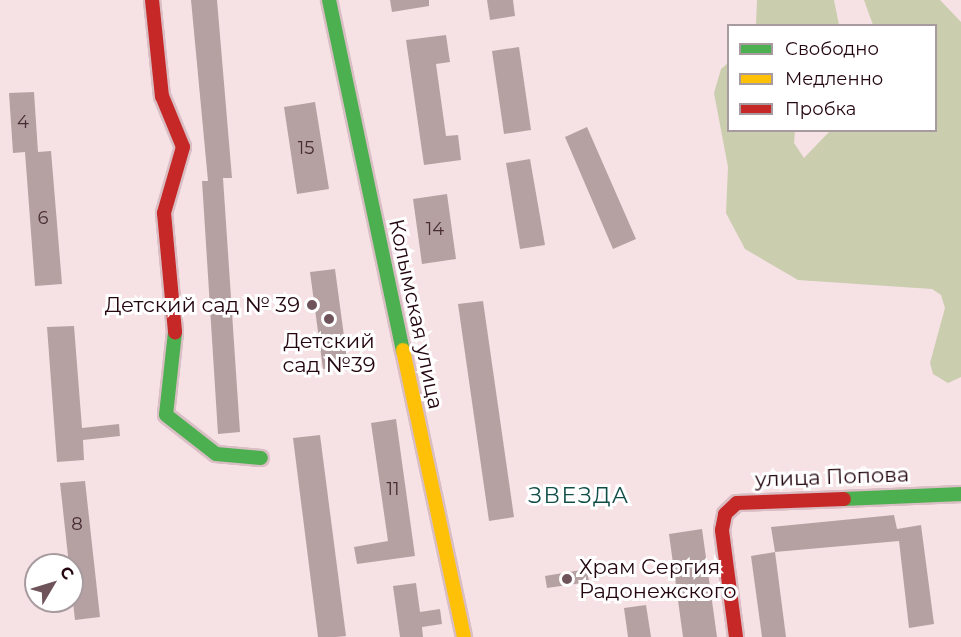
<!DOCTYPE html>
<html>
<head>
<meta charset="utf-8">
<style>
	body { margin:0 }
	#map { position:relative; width:961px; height:637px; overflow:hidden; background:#f6e1e5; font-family:Montserrat,sans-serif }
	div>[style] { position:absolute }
	.forest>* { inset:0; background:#cacdae }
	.building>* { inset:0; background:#b6a1a2 }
	.roads { filter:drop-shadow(2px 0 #d9bec4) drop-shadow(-2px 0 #d9bec4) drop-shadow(0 2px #d9bec4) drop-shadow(0 -2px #d9bec4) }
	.fast>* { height:14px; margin:-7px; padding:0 7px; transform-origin:7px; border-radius:7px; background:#4caf50 }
	.slow>* { height:14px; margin:-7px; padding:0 7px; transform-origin:7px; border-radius:7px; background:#ffc107 }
	.jam>* { height:14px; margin:-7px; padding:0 7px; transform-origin:7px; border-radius:7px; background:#c62828 }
	.dots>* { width:16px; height:16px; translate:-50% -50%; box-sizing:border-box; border:3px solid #fff; border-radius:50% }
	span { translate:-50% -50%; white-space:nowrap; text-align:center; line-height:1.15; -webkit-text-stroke:6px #fff; paint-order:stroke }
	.number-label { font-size:18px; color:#482d34 }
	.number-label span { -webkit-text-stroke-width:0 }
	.poi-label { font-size:21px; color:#24060f }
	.right { translate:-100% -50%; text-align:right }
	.left { translate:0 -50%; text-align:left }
	.street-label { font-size:21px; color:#24060f }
	.neighbourhood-label { font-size:22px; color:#114d47; letter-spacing:1.5px }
	.legend { position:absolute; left:727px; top:24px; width:210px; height:108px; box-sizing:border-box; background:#fff; border:2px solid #a79b9f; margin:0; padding:8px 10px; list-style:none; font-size:18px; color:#24060f }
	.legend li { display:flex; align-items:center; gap:12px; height:30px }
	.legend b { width:30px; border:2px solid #a79b9f }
	.north { position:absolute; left:24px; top:553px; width:60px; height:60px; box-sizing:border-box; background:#fff; border:2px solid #a79b9f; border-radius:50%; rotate:52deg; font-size:16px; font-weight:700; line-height:24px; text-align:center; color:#24060f }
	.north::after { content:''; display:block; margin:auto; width:21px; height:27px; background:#6e535a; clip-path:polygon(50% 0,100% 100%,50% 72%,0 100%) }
</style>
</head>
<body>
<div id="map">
	<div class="forest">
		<i style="clip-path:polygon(757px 0,834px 0,839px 25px,756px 25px)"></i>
		<i style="clip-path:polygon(864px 0,940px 0,961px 22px,961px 377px,948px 383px,933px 374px,930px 363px,945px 308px,941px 295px,932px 289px,798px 280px,745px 249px,726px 213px,728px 167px,714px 93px,721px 69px,728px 63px,728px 130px,795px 131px,794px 143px,804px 158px,830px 131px,936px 130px,936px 26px,873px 25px)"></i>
	</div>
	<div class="building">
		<i style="clip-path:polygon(191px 0,217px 0,232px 178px,223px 178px,240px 432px,218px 434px,202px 181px,208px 181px)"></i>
		<i style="clip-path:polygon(390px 0,429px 0,429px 6px,392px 12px)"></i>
		<i style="clip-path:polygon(487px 0,513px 0,515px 16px,490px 20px)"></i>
		<i style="clip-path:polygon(446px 35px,450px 62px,436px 64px,446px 136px,458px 135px,461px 160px,424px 165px,406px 40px)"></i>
		<i style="clip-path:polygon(519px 47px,531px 130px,504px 134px,492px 51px)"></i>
		<i style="clip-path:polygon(34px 92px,38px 152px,51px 151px,62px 284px,35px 286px,25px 152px,13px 153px,9px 93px)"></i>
		<i style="clip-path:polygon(315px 102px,329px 189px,297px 194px,284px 107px)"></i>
		<i style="clip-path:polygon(587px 127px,636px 239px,613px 249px,565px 137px)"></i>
		<i style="clip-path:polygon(530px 159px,545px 245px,520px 249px,506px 163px)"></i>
		<i style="clip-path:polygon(447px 194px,456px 259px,422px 264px,413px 199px)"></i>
		<i style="clip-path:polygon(335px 269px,348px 366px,323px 369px,310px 272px)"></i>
		<i style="clip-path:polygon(483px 301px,514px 517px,489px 521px,458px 304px)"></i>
		<i style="clip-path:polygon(74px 326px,82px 428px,119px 424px,120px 436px,83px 440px,84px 460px,57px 462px,47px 327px)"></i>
		<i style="clip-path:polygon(396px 419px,415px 556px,357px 564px,354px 547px,388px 541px,371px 423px)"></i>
		<i style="clip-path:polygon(320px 435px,346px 636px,336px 637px,318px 637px,293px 438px)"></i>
		<i style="clip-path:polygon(85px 481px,100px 617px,75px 620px,60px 483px)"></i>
		<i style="clip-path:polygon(894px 515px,897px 529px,921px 525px,934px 624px,909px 628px,899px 541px,775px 552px,771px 527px)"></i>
		<i style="clip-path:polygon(702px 529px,717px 637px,683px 637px,669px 534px)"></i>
		<i style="clip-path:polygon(775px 552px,786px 637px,762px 637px,751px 556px)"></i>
		<i style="clip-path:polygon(587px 569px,589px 582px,547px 588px,545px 576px)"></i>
		<i style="clip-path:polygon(416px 583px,420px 612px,440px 609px,442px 624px,422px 627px,423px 637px,400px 637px,393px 586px)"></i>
		<i style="clip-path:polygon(646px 605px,651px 637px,628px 637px,624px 608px)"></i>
	</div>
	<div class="roads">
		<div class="fast">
			<i style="left:329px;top:0;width:358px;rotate:78.1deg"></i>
			<i style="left:175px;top:332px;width:83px;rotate:96.2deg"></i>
			<i style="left:166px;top:415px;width:63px;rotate:38deg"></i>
			<i style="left:216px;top:454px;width:45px;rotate:5.1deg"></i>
			<i style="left:844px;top:499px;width:117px;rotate:-2.4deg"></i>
		</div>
		<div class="slow">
			<i style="left:403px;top:350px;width:293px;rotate:78deg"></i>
		</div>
		<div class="jam">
			<i style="left:152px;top:0;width:97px;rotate:84.1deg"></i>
			<i style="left:162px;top:96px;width:55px;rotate:67.6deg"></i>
			<i style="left:183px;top:147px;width:69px;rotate:106.1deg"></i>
			<i style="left:164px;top:213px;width:120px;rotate:84.7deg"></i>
			<i style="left:736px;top:637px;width:108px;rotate:-97.5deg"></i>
			<i style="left:722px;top:530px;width:16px;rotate:-79deg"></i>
			<i style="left:725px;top:514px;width:16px;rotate:-43deg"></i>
			<i style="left:737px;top:503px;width:107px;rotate:-2.1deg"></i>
		</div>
	</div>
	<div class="dots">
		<i style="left:312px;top:305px;background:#6e535a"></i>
		<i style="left:329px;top:319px;background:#6e535a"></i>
		<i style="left:567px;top:579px;background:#6e535a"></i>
	</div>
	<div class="number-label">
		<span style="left:23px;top:122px">4</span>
		<span style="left:306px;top:148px">15</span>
		<span style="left:43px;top:218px">6</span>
		<span style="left:435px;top:229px">14</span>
		<span style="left:393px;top:489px">11</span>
		<span style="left:77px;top:524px">8</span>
	</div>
	<div class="poi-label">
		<span class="right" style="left:300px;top:305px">Детский сад № 39</span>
		<span style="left:329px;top:353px">Детский<br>сад №39</span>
		<span class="left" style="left:579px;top:579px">Храм Сергия<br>Радонежского</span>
	</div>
	<div class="street-label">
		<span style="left:416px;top:314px;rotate:78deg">Колымская улица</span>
		<span style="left:832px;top:477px;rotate:-2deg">улица Попова</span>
	</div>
	<div class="neighbourhood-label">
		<span style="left:579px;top:496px">ЗВЕЗДА</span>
	</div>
	<ul class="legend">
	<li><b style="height:8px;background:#4caf50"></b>Свободно</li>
	<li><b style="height:8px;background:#ffc107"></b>Медленно</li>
	<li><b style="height:8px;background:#c62828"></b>Пробка</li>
	</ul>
	<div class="north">С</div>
</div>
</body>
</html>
